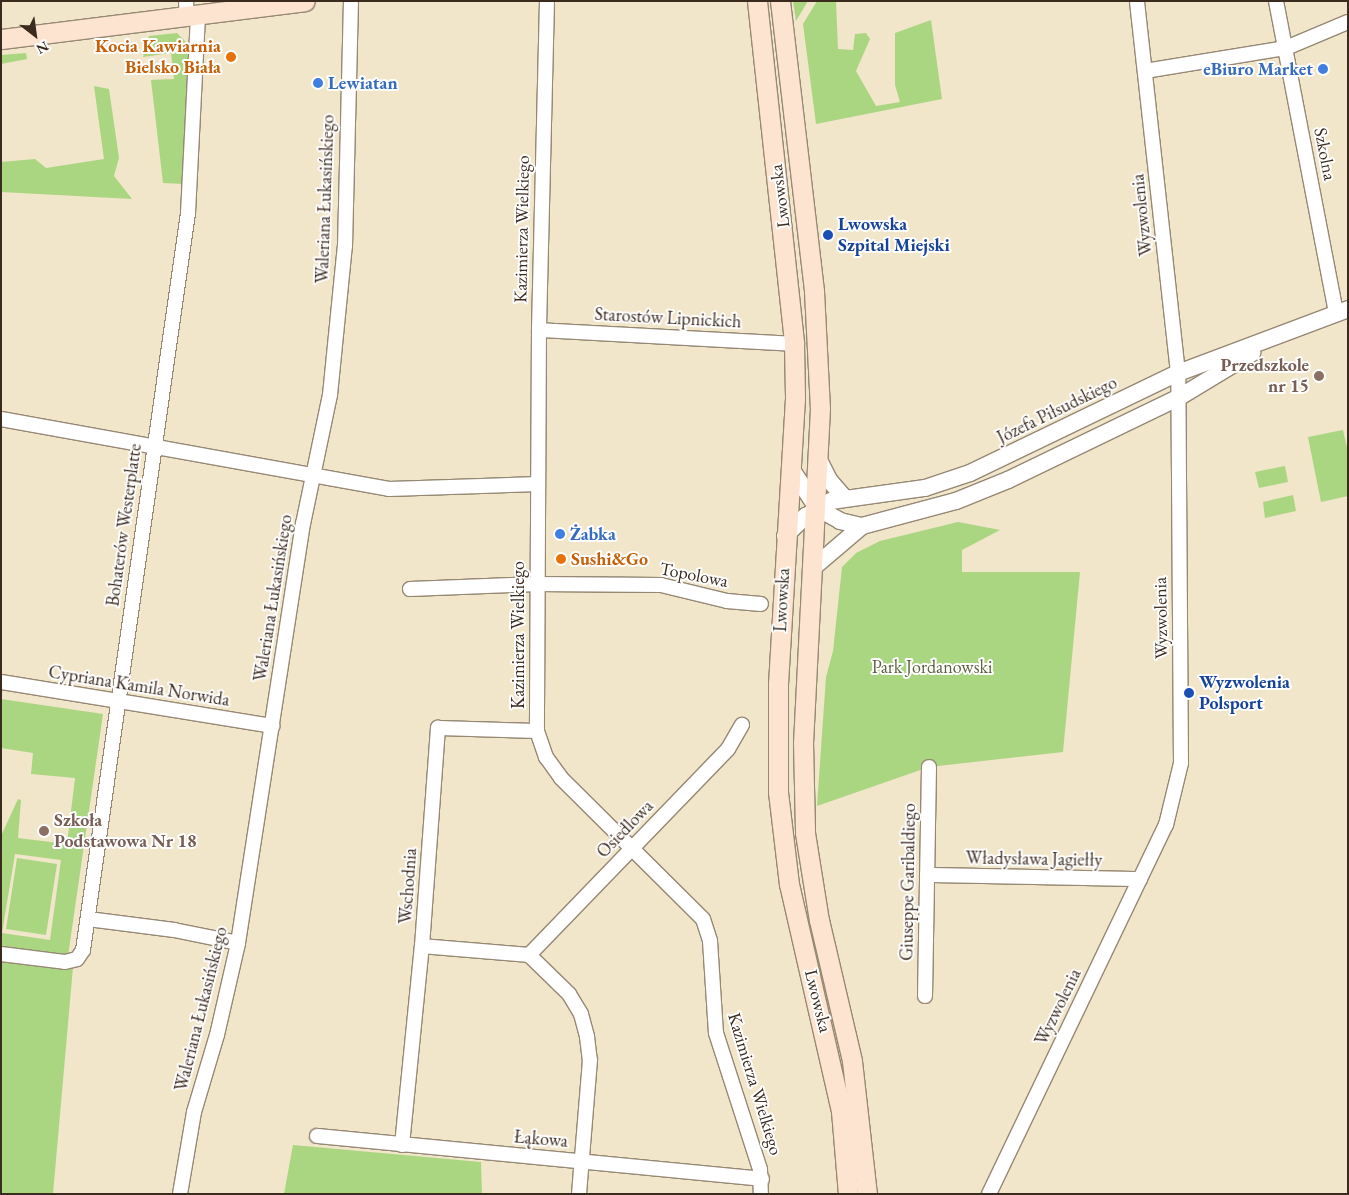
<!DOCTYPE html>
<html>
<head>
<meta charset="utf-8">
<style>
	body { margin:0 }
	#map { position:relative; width:1349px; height:1195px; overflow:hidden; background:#f1e5ca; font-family:"EB Garamond",serif }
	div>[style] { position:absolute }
	.green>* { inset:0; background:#aad682 }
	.roads { filter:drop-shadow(1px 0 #968874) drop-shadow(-1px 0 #968874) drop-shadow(0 1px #968874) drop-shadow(0 -1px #968874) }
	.minor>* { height:14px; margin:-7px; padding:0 7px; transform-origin:7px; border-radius:7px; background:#fff }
	.tertiary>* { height:16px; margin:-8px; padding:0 8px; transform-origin:8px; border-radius:8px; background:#fff }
	.secondary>* { height:19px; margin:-9.5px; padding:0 9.5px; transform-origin:9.5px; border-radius:9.5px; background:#fde4d0 }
	.dots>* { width:14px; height:14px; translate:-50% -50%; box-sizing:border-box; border:2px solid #fff; border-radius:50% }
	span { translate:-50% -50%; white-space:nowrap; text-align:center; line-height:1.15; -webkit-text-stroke:4px #fff; paint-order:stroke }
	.food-label { font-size:18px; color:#c56008; font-weight:700 }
	.right { translate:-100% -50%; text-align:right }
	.left { translate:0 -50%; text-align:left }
	.shop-label { font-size:18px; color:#366cbe; font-weight:700 }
	.street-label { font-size:18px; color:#3b2a1e }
	.transit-label { font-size:18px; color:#164399; font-weight:700 }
	.education-label { font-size:18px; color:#785e54; font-weight:700 }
	.park-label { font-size:18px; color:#5c5e3c }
	.frame { position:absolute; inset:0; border:2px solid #3b2a1e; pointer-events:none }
	.north { position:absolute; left:10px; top:10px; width:50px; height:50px; -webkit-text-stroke:4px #fff; paint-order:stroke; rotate:150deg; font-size:14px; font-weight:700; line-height:20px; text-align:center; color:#3b2a1e }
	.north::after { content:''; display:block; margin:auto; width:18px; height:22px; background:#3b2a1e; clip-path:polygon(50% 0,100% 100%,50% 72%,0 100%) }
</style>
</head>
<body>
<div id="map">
	<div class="green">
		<i style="clip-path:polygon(793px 1px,808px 1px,796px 21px)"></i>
		<i style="clip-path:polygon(817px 1px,836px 1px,838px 49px,853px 50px,855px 34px,866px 33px,870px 39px,856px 71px,876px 106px,900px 102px,895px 85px,895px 33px,931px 20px,942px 99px,816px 124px,803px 24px)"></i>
		<i style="clip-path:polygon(177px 33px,191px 47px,184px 184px,163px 183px,151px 80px,174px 79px,171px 53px,143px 57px,149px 36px)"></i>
		<i style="clip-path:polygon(26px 53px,27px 59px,1px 64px,1px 55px)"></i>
		<i style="clip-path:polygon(94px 86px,109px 89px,119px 158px,114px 176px,132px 199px,1px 192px,1px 162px,35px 159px,46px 168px,104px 159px)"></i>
		<i style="clip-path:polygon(1343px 430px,1348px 452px,1348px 496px,1321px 502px,1308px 437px)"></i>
		<i style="clip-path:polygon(1285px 466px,1288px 482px,1259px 488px,1255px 472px)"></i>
		<i style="clip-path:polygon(1293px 495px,1296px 511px,1265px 518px,1263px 502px)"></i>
		<i style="clip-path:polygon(958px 522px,1000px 530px,962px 550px,962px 572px,1080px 572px,1063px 752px,929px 767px,817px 806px,826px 677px,833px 651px,842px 567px,856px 553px,880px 541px)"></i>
		<i style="clip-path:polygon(evenodd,1px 699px,103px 714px,68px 956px,1px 948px,1px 836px,18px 799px,21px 800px,18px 838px,67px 844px,75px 778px,31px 774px,33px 753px,1px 748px,1px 699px,15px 854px,61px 860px,50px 940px,2px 933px,15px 854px)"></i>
		<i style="clip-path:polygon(17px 858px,57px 864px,46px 935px,6px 929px)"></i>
		<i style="clip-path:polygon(1px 957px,73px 967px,53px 1194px,1px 1194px)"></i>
		<i style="clip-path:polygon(293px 1145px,481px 1162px,482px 1194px,284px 1194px)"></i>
	</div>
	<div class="roads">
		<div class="minor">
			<i style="left:186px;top:1px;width:17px;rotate:87deg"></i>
			<i style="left:547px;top:1px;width:329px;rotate:91.4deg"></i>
			<i style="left:539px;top:330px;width:401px;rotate:90.3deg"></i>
			<i style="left:537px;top:731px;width:28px;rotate:71deg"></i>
			<i style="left:546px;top:757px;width:26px;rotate:54deg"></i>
			<i style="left:561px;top:778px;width:200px;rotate:44.8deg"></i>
			<i style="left:703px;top:919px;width:23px;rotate:72deg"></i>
			<i style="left:710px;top:941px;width:92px;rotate:86.3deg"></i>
			<i style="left:716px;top:1033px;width:143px;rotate:72.1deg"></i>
			<i style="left:760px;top:1169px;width:25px;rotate:88deg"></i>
			<i style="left:1276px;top:1px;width:319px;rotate:79.1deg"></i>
			<i style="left:1145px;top:71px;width:143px;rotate:-9.3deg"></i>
			<i style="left:1286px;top:48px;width:67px;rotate:-22.8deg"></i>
			<i style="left:539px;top:330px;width:255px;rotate:3.1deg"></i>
			<i style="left:1px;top:419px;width:394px;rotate:10.2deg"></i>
			<i style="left:389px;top:489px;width:149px;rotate:-1.9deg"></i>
			<i style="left:410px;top:589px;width:127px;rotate:-2.3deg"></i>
			<i style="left:537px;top:584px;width:124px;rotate:0.5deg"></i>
			<i style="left:661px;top:585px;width:68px;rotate:13.6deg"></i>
			<i style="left:727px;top:601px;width:34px;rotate:5deg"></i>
			<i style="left:1px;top:682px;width:275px;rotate:9.2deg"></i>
			<i style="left:927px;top:875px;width:213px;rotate:1.1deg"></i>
			<i style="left:88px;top:919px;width:87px;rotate:7.3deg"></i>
			<i style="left:174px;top:930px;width:65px;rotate:11.5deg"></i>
			<i style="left:422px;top:946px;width:107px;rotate:4.8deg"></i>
			<i style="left:529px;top:955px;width:286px;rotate:-46deg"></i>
			<i style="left:728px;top:749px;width:28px;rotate:-60deg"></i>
			<i style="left:1px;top:954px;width:64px;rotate:7.1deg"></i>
			<i style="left:65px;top:962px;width:12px;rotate:-14deg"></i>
			<i style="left:77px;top:959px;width:11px;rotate:-56deg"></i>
			<i style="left:83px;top:950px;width:744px;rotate:-81.89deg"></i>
			<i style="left:188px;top:213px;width:196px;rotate:-87.1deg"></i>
			<i style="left:529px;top:955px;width:56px;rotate:44.3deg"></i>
			<i style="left:569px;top:994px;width:23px;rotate:59deg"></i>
			<i style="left:581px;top:1014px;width:24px;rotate:75deg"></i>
			<i style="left:587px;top:1037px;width:23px;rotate:83deg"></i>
			<i style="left:590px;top:1060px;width:134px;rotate:94.7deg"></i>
			<i style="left:925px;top:996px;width:229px;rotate:-89deg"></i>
			<i style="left:317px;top:1136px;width:447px;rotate:5.5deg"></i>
			<i style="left:402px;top:1145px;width:200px;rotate:-84.3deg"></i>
			<i style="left:422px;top:946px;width:219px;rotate:-85.8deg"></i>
			<i style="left:438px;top:728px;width:99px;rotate:1.7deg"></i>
			<i style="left:180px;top:1194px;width:83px;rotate:-80.3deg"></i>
			<i style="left:194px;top:1112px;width:80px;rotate:-73.4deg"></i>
			<i style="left:217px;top:1035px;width:94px;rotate:-77.1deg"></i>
			<i style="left:238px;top:943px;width:424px;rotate:-81.2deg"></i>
			<i style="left:303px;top:524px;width:132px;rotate:-78.2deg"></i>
			<i style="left:330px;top:395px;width:150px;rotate:-84.3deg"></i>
			<i style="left:345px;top:246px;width:245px;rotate:-88.6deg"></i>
			<i style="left:989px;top:1194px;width:409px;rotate:-64.4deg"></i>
			<i style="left:1166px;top:825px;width:64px;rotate:-76.4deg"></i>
			<i style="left:1181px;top:763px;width:390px;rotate:-90.4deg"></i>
			<i style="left:1178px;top:373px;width:374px;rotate:-96.3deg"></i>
		</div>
		<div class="tertiary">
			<i style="left:820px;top:462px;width:20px;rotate:63deg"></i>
			<i style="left:829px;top:480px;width:23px;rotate:49deg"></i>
			<i style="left:790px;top:467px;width:49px;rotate:56.6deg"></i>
			<i style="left:817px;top:508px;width:26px;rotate:29deg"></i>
			<i style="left:840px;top:521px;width:23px;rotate:13deg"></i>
			<i style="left:785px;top:536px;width:29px;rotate:-44deg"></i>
			<i style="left:806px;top:516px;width:29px;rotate:-31deg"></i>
			<i style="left:831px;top:501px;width:95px;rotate:-7.9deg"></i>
			<i style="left:925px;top:488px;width:47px;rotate:-18.4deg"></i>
			<i style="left:970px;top:473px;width:231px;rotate:-25.7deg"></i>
			<i style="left:1178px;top:373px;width:182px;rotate:-20.6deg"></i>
			<i style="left:814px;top:567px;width:63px;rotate:-40.5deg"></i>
			<i style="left:862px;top:526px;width:97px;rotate:-14.9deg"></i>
			<i style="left:956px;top:501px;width:56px;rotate:-22deg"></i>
			<i style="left:1008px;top:480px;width:189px;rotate:-25.8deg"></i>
			<i style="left:1178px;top:398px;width:87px;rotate:-31.3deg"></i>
		</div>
		<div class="secondary">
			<i style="left:757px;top:1px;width:345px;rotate:83.8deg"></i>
			<i style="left:794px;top:344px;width:54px;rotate:88.9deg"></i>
			<i style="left:795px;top:398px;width:287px;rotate:93.4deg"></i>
			<i style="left:778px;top:684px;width:108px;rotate:90deg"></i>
			<i style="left:778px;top:792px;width:93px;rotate:83.2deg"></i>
			<i style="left:789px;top:884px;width:233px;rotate:77.1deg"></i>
			<i style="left:841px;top:1111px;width:83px;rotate:85.2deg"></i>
			<i style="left:780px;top:1px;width:292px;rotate:83.3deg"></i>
			<i style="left:814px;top:291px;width:117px;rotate:87.1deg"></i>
			<i style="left:820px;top:408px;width:334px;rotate:92.9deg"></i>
			<i style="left:803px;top:742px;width:91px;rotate:88.7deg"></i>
			<i style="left:805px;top:833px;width:88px;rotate:80.9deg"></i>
			<i style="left:819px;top:920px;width:145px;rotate:76.8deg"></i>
			<i style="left:852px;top:1061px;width:134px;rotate:83.6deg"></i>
			<i style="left:1px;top:39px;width:306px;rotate:-7.1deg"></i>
		</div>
	</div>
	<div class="dots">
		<i style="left:231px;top:57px;background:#e8710a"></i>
		<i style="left:1323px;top:69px;background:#3f7fe0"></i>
		<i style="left:318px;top:83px;background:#3f7fe0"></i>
		<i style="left:828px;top:235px;background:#1a4fb4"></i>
		<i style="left:1319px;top:376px;background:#8d6e63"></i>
		<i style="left:560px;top:534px;background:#3f7fe0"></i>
		<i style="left:561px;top:559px;background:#e8710a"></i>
		<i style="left:1189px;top:693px;background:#1a4fb4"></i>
		<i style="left:44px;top:831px;background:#8d6e63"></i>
	</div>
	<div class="food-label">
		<span class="right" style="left:221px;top:57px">Kocia Kawiarnia<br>Bielsko Biała</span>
		<span class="left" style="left:571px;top:559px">Sushi&amp;Go</span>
	</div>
	<div class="shop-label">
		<span class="right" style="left:1313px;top:69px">eBiuro Market</span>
		<span class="left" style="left:328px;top:83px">Lewiatan</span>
		<span class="left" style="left:570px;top:534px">Żabka</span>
	</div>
	<div class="street-label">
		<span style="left:1325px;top:154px;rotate:79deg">Szkolna</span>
		<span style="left:780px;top:196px;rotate:-97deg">Lwowska</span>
		<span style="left:325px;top:199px;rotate:-88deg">Waleriana Łukasińskiego</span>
		<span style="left:1142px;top:215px;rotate:-96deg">Wyzwolenia</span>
		<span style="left:522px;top:229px;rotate:-89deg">Kazimierza Wielkiego</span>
		<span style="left:668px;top:318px;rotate:3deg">Starostów Lipnickich</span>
		<span style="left:1057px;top:410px;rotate:-26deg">Józefa Piłsudskiego</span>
		<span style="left:124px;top:525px;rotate:-82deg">Bohaterów Westerplatte</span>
		<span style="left:694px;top:575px;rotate:11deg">Topolowa</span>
		<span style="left:273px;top:598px;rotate:-81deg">Waleriana Łukasińskiego</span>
		<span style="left:782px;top:600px;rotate:-87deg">Lwowska</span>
		<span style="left:1161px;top:618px;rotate:-91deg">Wyzwolenia</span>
		<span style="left:518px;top:635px;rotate:-90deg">Kazimierza Wielkiego</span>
		<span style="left:139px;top:686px;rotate:9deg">Cypriana Kamila Norwida</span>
		<span style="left:625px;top:829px;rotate:-46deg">Osiedlowa</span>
		<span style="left:1034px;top:859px;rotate:1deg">Władysława Jagiełły</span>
		<span style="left:908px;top:882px;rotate:-89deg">Giuseppe Garibaldiego</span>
		<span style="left:408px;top:886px;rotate:-86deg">Wschodnia</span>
		<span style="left:818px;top:1001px;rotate:76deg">Lwowska</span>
		<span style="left:1058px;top:1007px;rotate:-64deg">Wyzwolenia</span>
		<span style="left:201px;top:1009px;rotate:-76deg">Waleriana Łukasińskiego</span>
		<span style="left:755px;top:1084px;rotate:73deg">Kazimierza Wielkiego</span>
		<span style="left:541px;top:1139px;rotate:5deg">Łąkowa</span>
	</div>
	<div class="transit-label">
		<span class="left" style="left:838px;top:235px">Lwowska<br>Szpital Miejski</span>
		<span class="left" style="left:1199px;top:693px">Wyzwolenia<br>Polsport</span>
	</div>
	<div class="education-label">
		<span class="right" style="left:1309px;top:376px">Przedszkole<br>nr 15</span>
		<span class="left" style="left:54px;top:831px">Szkoła<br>Podstawowa Nr 18</span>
	</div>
	<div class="park-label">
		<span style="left:932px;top:667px">Park Jordanowski</span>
	</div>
	<div class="frame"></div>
	<div class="north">N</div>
</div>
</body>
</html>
